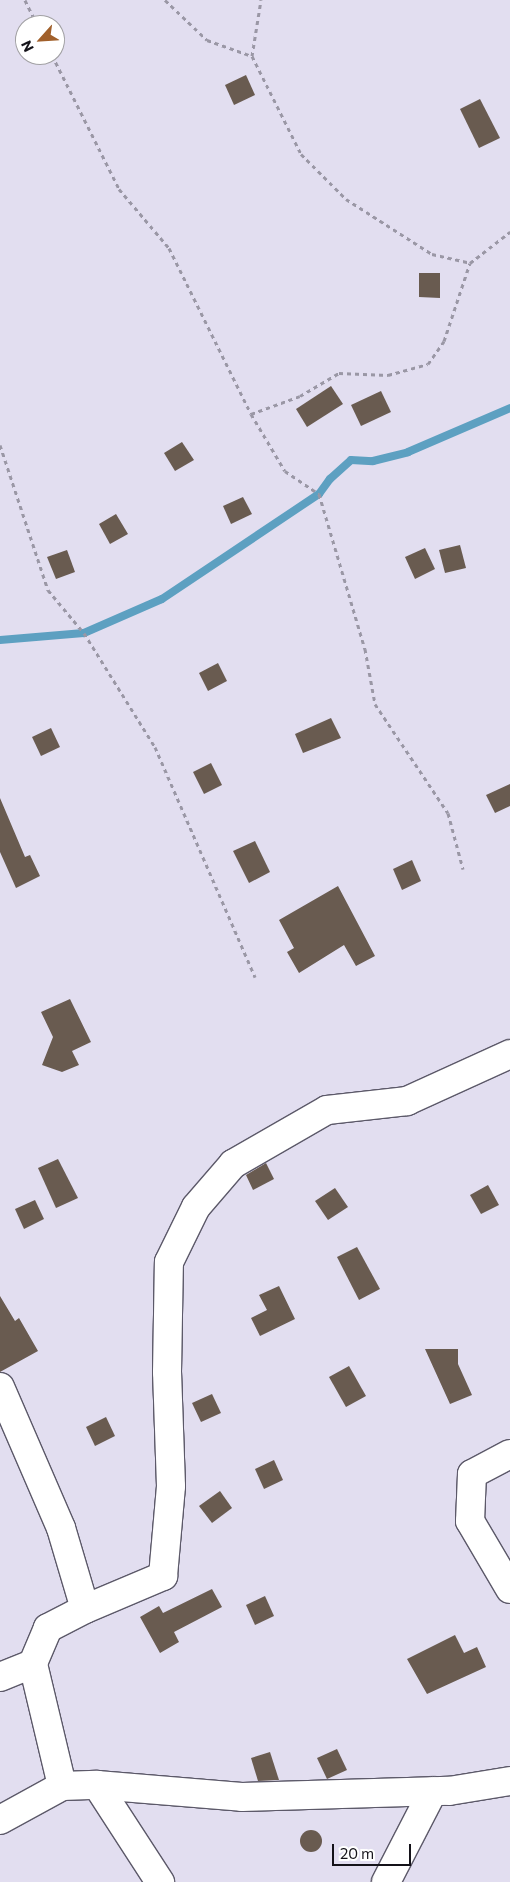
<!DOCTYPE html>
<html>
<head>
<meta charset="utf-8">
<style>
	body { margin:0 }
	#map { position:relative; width:510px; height:1882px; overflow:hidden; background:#e2def0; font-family:Commissioner,sans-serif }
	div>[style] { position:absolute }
	.stream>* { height:8px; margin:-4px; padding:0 4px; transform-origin:4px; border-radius:4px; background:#5da0c1 }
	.building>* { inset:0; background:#695b50 }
	.round { border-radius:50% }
	.path>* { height:3px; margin-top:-1.5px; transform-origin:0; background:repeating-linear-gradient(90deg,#9a97a5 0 4px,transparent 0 8px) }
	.roads { filter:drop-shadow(1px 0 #5c5969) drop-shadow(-1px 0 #5c5969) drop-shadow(0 1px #5c5969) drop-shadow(0 -1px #5c5969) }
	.minor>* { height:28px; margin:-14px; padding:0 14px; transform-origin:14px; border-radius:14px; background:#fff }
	span { translate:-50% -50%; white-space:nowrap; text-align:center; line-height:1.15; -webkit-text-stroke:5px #fff; paint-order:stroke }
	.north { position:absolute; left:15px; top:15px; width:50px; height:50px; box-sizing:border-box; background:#fff; border:1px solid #a1a0a3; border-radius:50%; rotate:244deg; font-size:14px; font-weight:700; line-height:20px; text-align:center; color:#141219 }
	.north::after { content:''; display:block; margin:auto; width:18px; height:22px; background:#a1602b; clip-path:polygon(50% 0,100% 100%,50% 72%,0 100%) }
	.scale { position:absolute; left:332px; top:1844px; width:79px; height:22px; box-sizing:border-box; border:2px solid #141219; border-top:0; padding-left:6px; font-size:15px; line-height:18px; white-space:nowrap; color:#141219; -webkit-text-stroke:4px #fff; paint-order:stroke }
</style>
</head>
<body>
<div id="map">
	<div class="stream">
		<i style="left:0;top:640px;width:84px;rotate:-4.8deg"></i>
		<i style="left:84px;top:633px;width:85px;rotate:-23.6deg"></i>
		<i style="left:162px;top:599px;width:189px;rotate:-33.8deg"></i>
		<i style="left:319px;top:494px;width:19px;rotate:-54deg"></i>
		<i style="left:330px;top:479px;width:28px;rotate:-42deg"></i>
		<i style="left:351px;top:460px;width:22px;rotate:3deg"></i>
		<i style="left:373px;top:461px;width:36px;rotate:-14deg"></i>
		<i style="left:408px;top:452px;width:111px;rotate:-23.3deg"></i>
	</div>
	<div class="building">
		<i style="clip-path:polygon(246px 75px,255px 95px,234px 105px,225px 85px)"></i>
		<i style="clip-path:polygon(480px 99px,500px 138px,479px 148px,460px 109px)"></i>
		<i style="clip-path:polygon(419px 273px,440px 273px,440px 298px,419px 297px)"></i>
		<i style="clip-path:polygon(331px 386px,343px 404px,307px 427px,296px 409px)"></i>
		<i style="clip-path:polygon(381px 391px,391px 412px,361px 426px,351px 405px)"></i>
		<i style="clip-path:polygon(182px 442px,194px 460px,175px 471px,164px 453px)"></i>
		<i style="clip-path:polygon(243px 497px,252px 514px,231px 524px,223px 506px)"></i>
		<i style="clip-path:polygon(116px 514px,128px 534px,110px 544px,99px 524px)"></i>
		<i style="clip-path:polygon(460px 545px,466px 568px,445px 573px,439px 550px)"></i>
		<i style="clip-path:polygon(425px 548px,435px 569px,415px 579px,405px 557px)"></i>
		<i style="clip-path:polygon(67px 550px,75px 572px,56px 579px,47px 557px)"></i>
		<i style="clip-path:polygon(218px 663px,227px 681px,208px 691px,199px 673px)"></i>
		<i style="clip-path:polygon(331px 718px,341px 738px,303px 753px,295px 734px)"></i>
		<i style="clip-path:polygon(51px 728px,60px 747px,41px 756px,32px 737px)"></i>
		<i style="clip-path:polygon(211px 763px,222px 785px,204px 794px,193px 772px)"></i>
		<i style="clip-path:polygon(510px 784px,510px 806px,495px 813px,486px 795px)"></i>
		<i style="clip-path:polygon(0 798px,25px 857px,30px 855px,40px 876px,16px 888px,0 852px)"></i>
		<i style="clip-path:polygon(255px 841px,270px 872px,249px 883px,233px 851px)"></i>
		<i style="clip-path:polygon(412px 860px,421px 881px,402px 890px,393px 869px)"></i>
		<i style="clip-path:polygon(338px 886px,375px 956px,356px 966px,344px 945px,299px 973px,287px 952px,294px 948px,279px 920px)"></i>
		<i style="clip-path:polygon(70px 999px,91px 1042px,72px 1051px,79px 1065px,62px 1072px,42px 1065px,53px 1037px,41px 1012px)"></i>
		<i style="clip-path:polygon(58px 1159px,78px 1198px,56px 1208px,38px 1168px)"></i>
		<i style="clip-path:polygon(266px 1163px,274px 1179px,253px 1190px,246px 1175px)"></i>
		<i style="clip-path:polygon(488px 1185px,499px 1205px,481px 1214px,470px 1195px)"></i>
		<i style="clip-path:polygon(335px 1188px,348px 1207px,328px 1220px,315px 1201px)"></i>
		<i style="clip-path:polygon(35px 1200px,44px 1219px,24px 1229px,15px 1209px)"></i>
		<i style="clip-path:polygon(357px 1247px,380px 1289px,359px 1300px,337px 1257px)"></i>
		<i style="clip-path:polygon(279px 1286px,295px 1319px,260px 1336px,251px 1318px,267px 1310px,259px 1295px)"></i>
		<i style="clip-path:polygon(0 1296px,15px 1321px,19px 1318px,38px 1351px,0 1372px)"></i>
		<i style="clip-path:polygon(425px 1349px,458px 1349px,458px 1364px,472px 1395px,450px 1404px)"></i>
		<i style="clip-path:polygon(349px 1366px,366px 1396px,346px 1407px,329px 1377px)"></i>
		<i style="clip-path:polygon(212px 1394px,221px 1413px,201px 1422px,192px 1403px)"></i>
		<i style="clip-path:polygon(106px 1417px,115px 1436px,95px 1446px,86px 1427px)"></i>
		<i style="clip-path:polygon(274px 1460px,283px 1480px,264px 1489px,255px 1469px)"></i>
		<i style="clip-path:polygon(220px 1491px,232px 1508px,212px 1523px,199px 1506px)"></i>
		<i style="clip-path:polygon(212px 1589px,222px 1607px,174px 1632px,179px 1642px,160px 1653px,140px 1617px,159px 1606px,163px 1613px)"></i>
		<i style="clip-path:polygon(265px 1596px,274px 1616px,255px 1625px,246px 1605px)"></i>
		<i style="clip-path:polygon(455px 1635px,464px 1653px,477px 1647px,486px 1667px,427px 1694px,407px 1659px)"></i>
		<i style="clip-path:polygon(337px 1749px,347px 1770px,327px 1779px,317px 1758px)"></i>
		<i style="clip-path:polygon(270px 1752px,279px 1780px,258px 1781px,251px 1758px)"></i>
		<i class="round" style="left:300px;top:1830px;width:22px;height:22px"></i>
	</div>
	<div class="path">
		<i style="left:25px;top:0;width:28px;rotate:64deg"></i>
		<i style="left:165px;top:0;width:58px;rotate:43.6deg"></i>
		<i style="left:207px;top:40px;width:48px;rotate:19.6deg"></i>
		<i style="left:252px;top:56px;width:110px;rotate:63.4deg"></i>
		<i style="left:301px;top:154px;width:64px;rotate:45deg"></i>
		<i style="left:346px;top:199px;width:102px;rotate:32.6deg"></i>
		<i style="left:432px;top:254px;width:39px;rotate:13deg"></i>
		<i style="left:52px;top:55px;width:150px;rotate:63.4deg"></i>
		<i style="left:119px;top:189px;width:77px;rotate:49.7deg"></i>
		<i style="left:169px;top:248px;width:185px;rotate:63.7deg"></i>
		<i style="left:251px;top:414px;width:66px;rotate:59.2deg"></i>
		<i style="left:285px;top:471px;width:41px;rotate:34.1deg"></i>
		<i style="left:319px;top:494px;width:162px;rotate:73.5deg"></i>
		<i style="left:365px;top:649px;width:56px;rotate:79.7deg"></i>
		<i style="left:375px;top:704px;width:131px;rotate:56.2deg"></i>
		<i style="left:448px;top:813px;width:58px;rotate:75deg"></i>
		<i style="left:252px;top:56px;width:57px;rotate:-80.9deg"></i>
		<i style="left:251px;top:414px;width:52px;rotate:-20.2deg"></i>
		<i style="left:300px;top:396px;width:45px;rotate:-30.5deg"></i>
		<i style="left:339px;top:373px;width:49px;rotate:2.3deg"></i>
		<i style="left:388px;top:375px;width:41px;rotate:-15.4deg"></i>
		<i style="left:428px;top:364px;width:28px;rotate:-55deg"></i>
		<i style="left:444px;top:341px;width:82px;rotate:-71.6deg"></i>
		<i style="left:470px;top:263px;width:51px;rotate:-37.8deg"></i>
		<i style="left:0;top:445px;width:153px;rotate:71.7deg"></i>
		<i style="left:48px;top:590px;width:56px;rotate:50.1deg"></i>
		<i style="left:84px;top:633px;width:134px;rotate:58.1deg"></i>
		<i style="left:155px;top:747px;width:251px;rotate:66.5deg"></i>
	</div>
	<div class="roads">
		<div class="minor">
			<i style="left:0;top:1387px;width:154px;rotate:66.6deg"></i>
			<i style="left:61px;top:1528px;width:84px;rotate:73.5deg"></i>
			<i style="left:85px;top:1609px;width:42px;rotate:152.8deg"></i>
			<i style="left:48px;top:1628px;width:39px;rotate:113deg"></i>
			<i style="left:510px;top:1454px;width:43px;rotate:152.2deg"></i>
			<i style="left:472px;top:1474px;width:47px;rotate:92.4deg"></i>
			<i style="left:470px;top:1521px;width:79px;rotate:59.5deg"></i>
			<i style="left:85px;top:1609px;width:85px;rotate:-22.9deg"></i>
			<i style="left:163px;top:1576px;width:90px;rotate:-84.9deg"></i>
			<i style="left:171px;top:1486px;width:114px;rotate:-92deg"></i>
			<i style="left:167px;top:1372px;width:110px;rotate:-89deg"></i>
			<i style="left:169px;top:1262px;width:61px;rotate:-63.9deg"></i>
			<i style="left:196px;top:1207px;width:57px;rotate:-49.3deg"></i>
			<i style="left:233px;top:1164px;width:108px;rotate:-29.9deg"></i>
			<i style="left:327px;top:1110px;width:81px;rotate:-6.4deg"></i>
			<i style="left:407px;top:1101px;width:113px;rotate:-24.5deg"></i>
			<i style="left:0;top:1677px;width:35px;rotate:-22deg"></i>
			<i style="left:33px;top:1664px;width:125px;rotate:76.6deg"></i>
			<i style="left:62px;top:1786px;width:35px;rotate:-2deg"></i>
			<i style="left:97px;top:1785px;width:145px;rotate:4.7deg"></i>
			<i style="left:242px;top:1797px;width:207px;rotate:-1.7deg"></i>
			<i style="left:449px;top:1791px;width:62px;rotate:-9.3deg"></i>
			<i style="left:97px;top:1785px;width:116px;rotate:57deg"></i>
			<i style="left:0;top:1820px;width:71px;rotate:-28.7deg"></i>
			<i style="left:386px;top:1882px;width:102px;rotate:-62.7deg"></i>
		</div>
	</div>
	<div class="north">N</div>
	<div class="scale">20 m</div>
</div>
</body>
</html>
